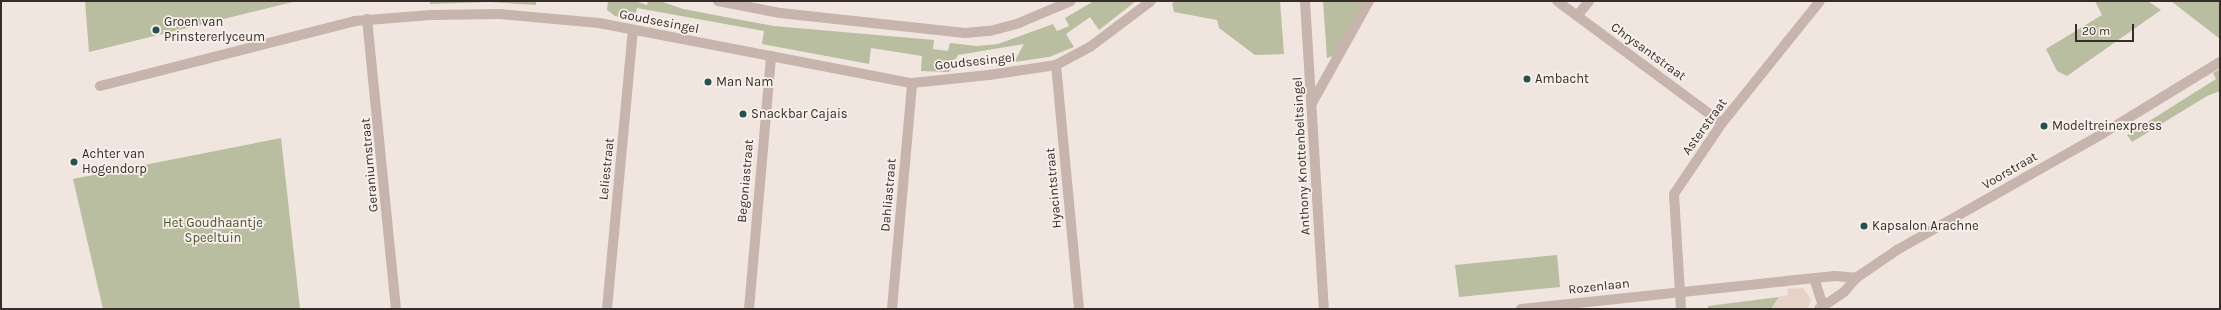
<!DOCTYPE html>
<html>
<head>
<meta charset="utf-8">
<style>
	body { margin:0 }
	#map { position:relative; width:2221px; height:310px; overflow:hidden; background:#f0e5df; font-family:Karla,sans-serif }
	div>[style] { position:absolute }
	.green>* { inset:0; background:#b9bea0 }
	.plaza>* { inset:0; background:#e6d3c8 }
	.minor>* { height:10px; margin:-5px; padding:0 5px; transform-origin:5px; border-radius:5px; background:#c7b4ac }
	.dots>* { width:11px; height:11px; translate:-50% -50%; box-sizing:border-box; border:2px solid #f8f0eb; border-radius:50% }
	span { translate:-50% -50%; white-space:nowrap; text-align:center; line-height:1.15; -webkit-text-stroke:3.5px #f8f0eb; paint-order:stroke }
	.street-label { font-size:13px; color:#362c2a }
	.poi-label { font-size:13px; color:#362c2a }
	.left { translate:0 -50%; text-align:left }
	.park-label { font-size:13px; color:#4b5231 }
	.frame { position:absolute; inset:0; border:2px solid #362c2a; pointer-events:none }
	.scale { position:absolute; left:2075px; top:24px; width:59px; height:18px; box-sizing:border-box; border:2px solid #362c2a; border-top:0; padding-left:5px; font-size:12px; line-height:14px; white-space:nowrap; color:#362c2a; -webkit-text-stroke:3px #f8f0eb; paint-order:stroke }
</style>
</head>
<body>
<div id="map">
	<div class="green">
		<i style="clip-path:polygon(85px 1px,297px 1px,89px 52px)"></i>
		<i style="clip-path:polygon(430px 1px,536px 1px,536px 5px,490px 2px,430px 4px)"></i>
		<i style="clip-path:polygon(608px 1px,635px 1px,647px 5px,648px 1px,660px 1px,683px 9px,774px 26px,934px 40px,933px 49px,948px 51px,950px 43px,977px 46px,998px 44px,1053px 24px,1057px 31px,1069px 26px,1065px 18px,1094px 1px,1136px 1px,1099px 30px,1090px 17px,1066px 34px,1074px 47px,1049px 57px,1014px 62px,1024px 44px,958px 55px,949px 72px,921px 71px,922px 56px,871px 48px,869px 64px,762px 44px,764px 31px,637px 8px,634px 20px,615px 16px,607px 10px)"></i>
		<i style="clip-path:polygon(1178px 1px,1280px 1px,1284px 54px,1255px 55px,1219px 28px,1217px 20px,1174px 12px,1172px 3px)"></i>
		<i style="clip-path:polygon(1323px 1px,1366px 1px,1336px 55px,1327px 58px)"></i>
		<i style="clip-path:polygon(2095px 1px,2148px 1px,2161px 10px,2067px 76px,2057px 71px,2046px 49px,2102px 15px)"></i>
		<i style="clip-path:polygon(2171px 1px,2220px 1px,2220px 39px)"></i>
		<i style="clip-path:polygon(2220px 69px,2220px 91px,2207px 96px,2132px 142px,2127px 135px,2216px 79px,2213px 73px)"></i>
		<i style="clip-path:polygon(281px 138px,300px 309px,103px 309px,73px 179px)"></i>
		<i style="clip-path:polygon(1557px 255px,1560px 287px,1459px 297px,1455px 265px)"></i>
		<i style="clip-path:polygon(1779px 297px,1771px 309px,1708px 309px,1708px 306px)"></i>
	</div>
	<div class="plaza">
		<i style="clip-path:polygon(1803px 288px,1811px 299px,1808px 309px,1771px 309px,1779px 297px,1788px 295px,1787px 289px)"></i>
	</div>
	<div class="minor">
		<i style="left:718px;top:1px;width:63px;rotate:11deg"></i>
		<i style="left:780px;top:13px;width:186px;rotate:6.2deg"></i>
		<i style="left:965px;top:33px;width:25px;rotate:-5deg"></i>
		<i style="left:990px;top:31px;width:30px;rotate:-15deg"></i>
		<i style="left:1019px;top:23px;width:56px;rotate:-22.9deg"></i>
		<i style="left:1305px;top:1px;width:309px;rotate:86.5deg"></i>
		<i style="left:1557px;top:1px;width:205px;rotate:36.5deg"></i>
		<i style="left:1577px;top:16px;width:19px;rotate:-51deg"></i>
		<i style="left:367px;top:19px;width:291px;rotate:84.3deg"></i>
		<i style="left:1056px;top:65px;width:245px;rotate:84.6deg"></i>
		<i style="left:100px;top:86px;width:263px;rotate:-14.3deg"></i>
		<i style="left:355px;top:21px;width:76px;rotate:-4.5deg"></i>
		<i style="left:431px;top:15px;width:69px;rotate:-0.8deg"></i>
		<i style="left:500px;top:14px;width:99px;rotate:5.2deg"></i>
		<i style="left:599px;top:23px;width:319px;rotate:10.9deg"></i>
		<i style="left:912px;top:83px;width:77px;rotate:-5.9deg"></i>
		<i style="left:989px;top:75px;width:68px;rotate:-8.5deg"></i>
		<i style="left:1056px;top:65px;width:38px;rotate:-28deg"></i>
		<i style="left:1090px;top:47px;width:76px;rotate:-37deg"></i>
		<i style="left:1312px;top:103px;width:117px;rotate:-60.8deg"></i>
		<i style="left:1814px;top:278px;width:29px;rotate:72deg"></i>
		<i style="left:607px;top:309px;width:279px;rotate:-84.7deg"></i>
		<i style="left:749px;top:309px;width:254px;rotate:-85deg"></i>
		<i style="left:892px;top:309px;width:227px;rotate:-84.9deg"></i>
		<i style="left:1521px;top:309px;width:266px;rotate:-6deg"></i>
		<i style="left:1786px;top:281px;width:49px;rotate:-5.8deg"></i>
		<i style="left:1835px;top:276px;width:21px;rotate:5deg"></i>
		<i style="left:1681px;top:309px;width:115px;rotate:-93.5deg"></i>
		<i style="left:1674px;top:194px;width:86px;rotate:-55.9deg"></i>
		<i style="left:1722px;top:123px;width:156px;rotate:-51.2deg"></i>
		<i style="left:1819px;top:309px;width:30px;rotate:-34deg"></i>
		<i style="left:1844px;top:292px;width:18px;rotate:-49deg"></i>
		<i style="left:1856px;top:278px;width:50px;rotate:-34.3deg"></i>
		<i style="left:1897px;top:250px;width:236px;rotate:-29.5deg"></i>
		<i style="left:2102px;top:134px;width:138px;rotate:-31.4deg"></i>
	</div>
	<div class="dots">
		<i style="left:156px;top:30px;background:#24534e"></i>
		<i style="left:1527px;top:79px;background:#24534e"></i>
		<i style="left:708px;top:82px;background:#24534e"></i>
		<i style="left:743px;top:114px;background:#24534e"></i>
		<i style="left:2044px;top:126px;background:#24534e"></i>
		<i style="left:74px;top:162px;background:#24534e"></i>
		<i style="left:1864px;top:226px;background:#24534e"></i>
	</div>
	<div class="street-label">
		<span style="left:659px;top:22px;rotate:11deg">Goudsesingel</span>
		<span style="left:1648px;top:52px;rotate:36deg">Chrysantstraat</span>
		<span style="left:975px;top:62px;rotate:-6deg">Goudsesingel</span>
		<span style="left:1705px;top:127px;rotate:-54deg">Asterstraat</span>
		<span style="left:1302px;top:156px;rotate:-93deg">Anthony Knottenbeltsingel</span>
		<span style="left:370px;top:165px;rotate:-95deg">Geraniumstraat</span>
		<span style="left:607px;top:169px;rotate:-84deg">Leliestraat</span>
		<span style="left:2010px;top:171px;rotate:-30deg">Voorstraat</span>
		<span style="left:746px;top:181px;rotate:-85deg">Begoniastraat</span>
		<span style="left:1054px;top:188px;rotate:-95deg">Hyacintstraat</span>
		<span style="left:889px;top:195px;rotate:-85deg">Dahliastraat</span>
		<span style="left:1599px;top:287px;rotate:-6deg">Rozenlaan</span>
	</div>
	<div class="poi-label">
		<span class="left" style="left:164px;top:30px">Groen van<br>Prinstererlyceum</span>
		<span class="left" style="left:1535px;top:79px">Ambacht</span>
		<span class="left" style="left:716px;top:82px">Man Nam</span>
		<span class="left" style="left:751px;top:114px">Snackbar Cajais</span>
		<span class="left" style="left:2052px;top:126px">Modeltreinexpress</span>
		<span class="left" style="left:82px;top:162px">Achter van<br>Hogendorp</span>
		<span class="left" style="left:1872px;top:226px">Kapsalon Arachne</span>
	</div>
	<div class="park-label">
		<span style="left:213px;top:231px">Het Goudhaantje<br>Speeltuin</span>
	</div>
	<div class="frame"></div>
	<div class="scale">20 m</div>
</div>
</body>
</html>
